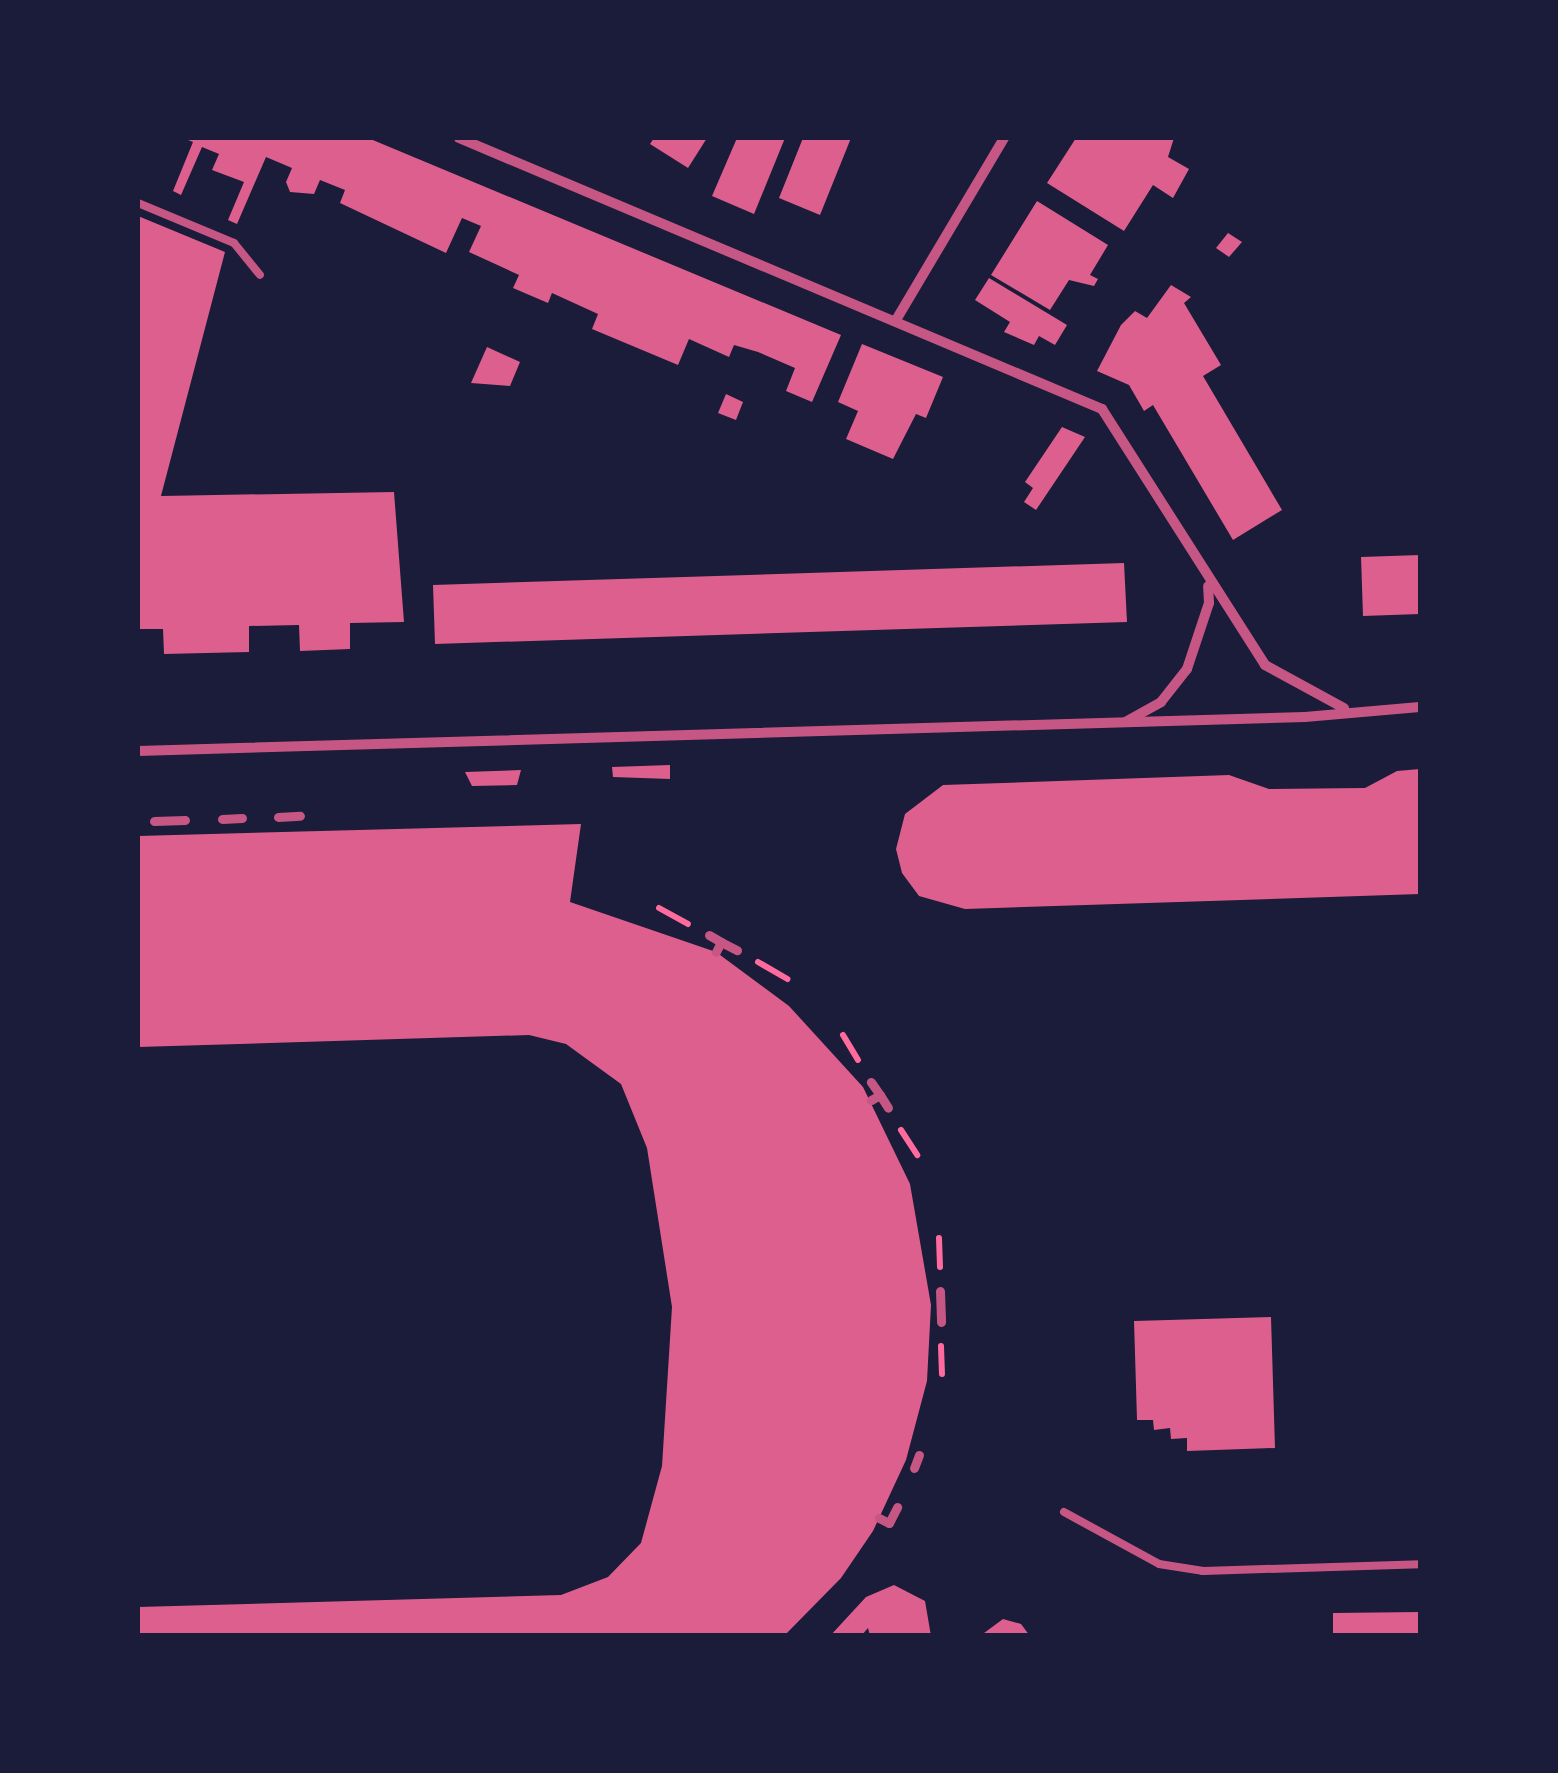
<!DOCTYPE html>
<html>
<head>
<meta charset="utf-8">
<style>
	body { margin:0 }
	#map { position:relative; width:1558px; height:1773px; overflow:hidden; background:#1b1b3a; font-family:"Source Sans 3",sans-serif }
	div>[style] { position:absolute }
	.building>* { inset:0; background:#dd5f8e }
	.path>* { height:6px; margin:-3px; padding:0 3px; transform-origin:3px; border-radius:3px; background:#ff6b9d }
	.service>* { height:8px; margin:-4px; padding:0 4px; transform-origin:4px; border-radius:4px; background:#c65784 }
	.pedestrian>* { height:9px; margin:-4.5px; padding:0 4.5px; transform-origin:4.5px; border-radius:4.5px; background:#c65784 }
	.minor>* { height:10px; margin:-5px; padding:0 5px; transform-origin:5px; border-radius:5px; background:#c65784 }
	span { translate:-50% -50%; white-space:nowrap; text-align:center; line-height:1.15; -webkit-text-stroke:10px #1b1b3a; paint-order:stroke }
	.frame { position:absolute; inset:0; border:140px solid #1b1b3a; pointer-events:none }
</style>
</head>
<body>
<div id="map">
	<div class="building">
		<i style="clip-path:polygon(183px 138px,368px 138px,841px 335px,812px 402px,786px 391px,795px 368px,758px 352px,734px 345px,729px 357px,689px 339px,678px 365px,592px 329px,598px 314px,552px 293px,548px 303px,513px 288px,519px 275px,469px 252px,481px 226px,462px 218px,446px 253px,340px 203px,345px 190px,320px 180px,314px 194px,290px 192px,286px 182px,292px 168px,266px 157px,237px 224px,228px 220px,244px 182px,212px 170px,219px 154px,202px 147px,181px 195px,173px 191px,193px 142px)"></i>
		<i style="clip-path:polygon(654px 138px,707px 138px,688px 168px,650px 144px)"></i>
		<i style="clip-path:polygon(737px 138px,785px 138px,754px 214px,712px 196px)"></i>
		<i style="clip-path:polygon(803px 138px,851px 138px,820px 215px,779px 198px)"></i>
		<i style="clip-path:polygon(1076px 138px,1174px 138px,1168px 157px,1189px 169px,1173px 198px,1153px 185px,1124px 231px,1047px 183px)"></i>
		<i style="clip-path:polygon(1037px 201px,1108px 245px,1090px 275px,1098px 279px,1094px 286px,1069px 280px,1050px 310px,991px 275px)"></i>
		<i style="clip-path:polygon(138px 216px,225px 252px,161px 496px,394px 492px,404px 622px,350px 623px,350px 649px,300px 651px,299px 625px,249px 626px,249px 652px,164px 654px,163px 629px,138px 629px)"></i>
		<i style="clip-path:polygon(1228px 233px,1242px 242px,1229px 257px,1216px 248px)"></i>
		<i style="clip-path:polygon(989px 278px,1067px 325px,1055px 345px,1039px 336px,1034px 345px,1004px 332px,1010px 322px,975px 300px)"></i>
		<i style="clip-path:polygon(1171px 285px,1191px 297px,1184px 303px,1221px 365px,1203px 376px,1282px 510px,1233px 540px,1153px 405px,1144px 411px,1129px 385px,1097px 371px,1121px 325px,1135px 311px,1147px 318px)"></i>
		<i style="clip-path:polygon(862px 344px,943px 377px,926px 418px,916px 414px,893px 459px,846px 439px,858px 411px,838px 402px)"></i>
		<i style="clip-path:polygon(487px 347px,520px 362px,510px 386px,471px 383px)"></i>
		<i style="clip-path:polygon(726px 394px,743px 402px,736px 420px,718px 413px)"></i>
		<i style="clip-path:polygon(1062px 427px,1085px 437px,1036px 510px,1024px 502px,1033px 488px,1025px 482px)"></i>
		<i style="clip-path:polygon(1420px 555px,1420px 614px,1363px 616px,1361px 557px)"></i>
		<i style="clip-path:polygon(1124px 563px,1127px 622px,435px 644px,433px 585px)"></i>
		<i style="clip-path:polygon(670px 765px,670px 779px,613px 777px,612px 767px)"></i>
		<i style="clip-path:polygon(1420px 769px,1420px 894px,965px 909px,919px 896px,902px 873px,896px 849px,905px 814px,943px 785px,1229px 775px,1269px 789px,1365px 788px,1397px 771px)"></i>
		<i style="clip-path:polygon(521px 770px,517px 785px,472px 786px,465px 772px)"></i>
		<i style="clip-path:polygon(581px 824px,570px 902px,716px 952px,789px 1006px,863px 1087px,910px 1184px,931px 1305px,927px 1381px,906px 1460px,873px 1531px,841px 1578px,784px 1636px,138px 1636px,138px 1607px,561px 1595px,608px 1577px,641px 1543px,662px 1466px,672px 1307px,647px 1148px,621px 1084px,566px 1044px,529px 1035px,138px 1047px,138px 836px)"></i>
		<i style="clip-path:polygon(1271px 1317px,1275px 1448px,1187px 1451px,1187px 1438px,1171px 1439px,1170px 1428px,1154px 1430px,1153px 1420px,1137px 1420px,1134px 1321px)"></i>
		<i style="clip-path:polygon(894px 1585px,925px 1601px,931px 1636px,870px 1636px,868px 1628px,861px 1636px,830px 1636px,866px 1597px)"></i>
		<i style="clip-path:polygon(1420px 1612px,1420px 1636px,1333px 1636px,1333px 1613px)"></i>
		<i style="clip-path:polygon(1003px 1619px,1021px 1624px,1030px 1636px,980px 1636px)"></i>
	</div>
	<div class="path">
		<i style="left:659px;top:908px;width:33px;rotate:29deg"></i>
		<i style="left:758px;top:962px;width:34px;rotate:30deg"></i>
		<i style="left:843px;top:1035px;width:29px;rotate:59deg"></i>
		<i style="left:901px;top:1130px;width:30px;rotate:57deg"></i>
		<i style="left:939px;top:1238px;width:29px;rotate:88deg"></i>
		<i style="left:941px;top:1346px;width:28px;rotate:88deg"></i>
	</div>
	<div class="service">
		<i style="left:138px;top:203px;width:104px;rotate:22.6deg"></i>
		<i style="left:234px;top:243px;width:41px;rotate:50.9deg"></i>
		<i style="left:1064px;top:1512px;width:108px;rotate:28.7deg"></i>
		<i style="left:1159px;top:1564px;width:45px;rotate:9deg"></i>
		<i style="left:1203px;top:1571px;width:217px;rotate:-1.8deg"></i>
	</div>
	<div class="pedestrian">
		<i style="left:278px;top:817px;width:22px;rotate:-3deg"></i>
		<i style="left:222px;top:819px;width:20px;rotate:-3deg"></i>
		<i style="left:154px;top:821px;width:31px;rotate:-2deg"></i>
		<i style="left:709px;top:935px;width:14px;rotate:30deg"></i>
		<i style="left:721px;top:942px;width:11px;rotate:117deg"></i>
		<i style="left:721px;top:942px;width:18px;rotate:27deg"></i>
		<i style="left:880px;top:1095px;width:15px;rotate:58deg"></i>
		<i style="left:871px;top:1100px;width:10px;rotate:-29deg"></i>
		<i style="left:880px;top:1095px;width:16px;rotate:-125deg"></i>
		<i style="left:940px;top:1291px;width:31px;rotate:88deg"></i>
		<i style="left:914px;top:1468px;width:14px;rotate:-69deg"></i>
		<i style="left:879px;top:1518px;width:11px;rotate:27deg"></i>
		<i style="left:889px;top:1523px;width:18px;rotate:-63deg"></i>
	</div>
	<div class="minor">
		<i style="left:459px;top:138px;width:698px;rotate:22.85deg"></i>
		<i style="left:1102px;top:409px;width:303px;rotate:57.5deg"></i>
		<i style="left:1265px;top:665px;width:90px;rotate:28.6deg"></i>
		<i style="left:896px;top:320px;width:212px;rotate:-59.3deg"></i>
		<i style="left:1127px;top:721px;width:39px;rotate:-29deg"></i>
		<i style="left:1161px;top:702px;width:42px;rotate:-51.8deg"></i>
		<i style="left:1187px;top:669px;width:70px;rotate:-71.6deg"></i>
		<i style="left:1209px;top:603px;width:17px;rotate:-93deg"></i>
		<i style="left:138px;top:751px;width:1167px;rotate:-1.67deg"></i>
		<i style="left:1305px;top:717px;width:115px;rotate:-5deg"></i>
	</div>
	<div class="frame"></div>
</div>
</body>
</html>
